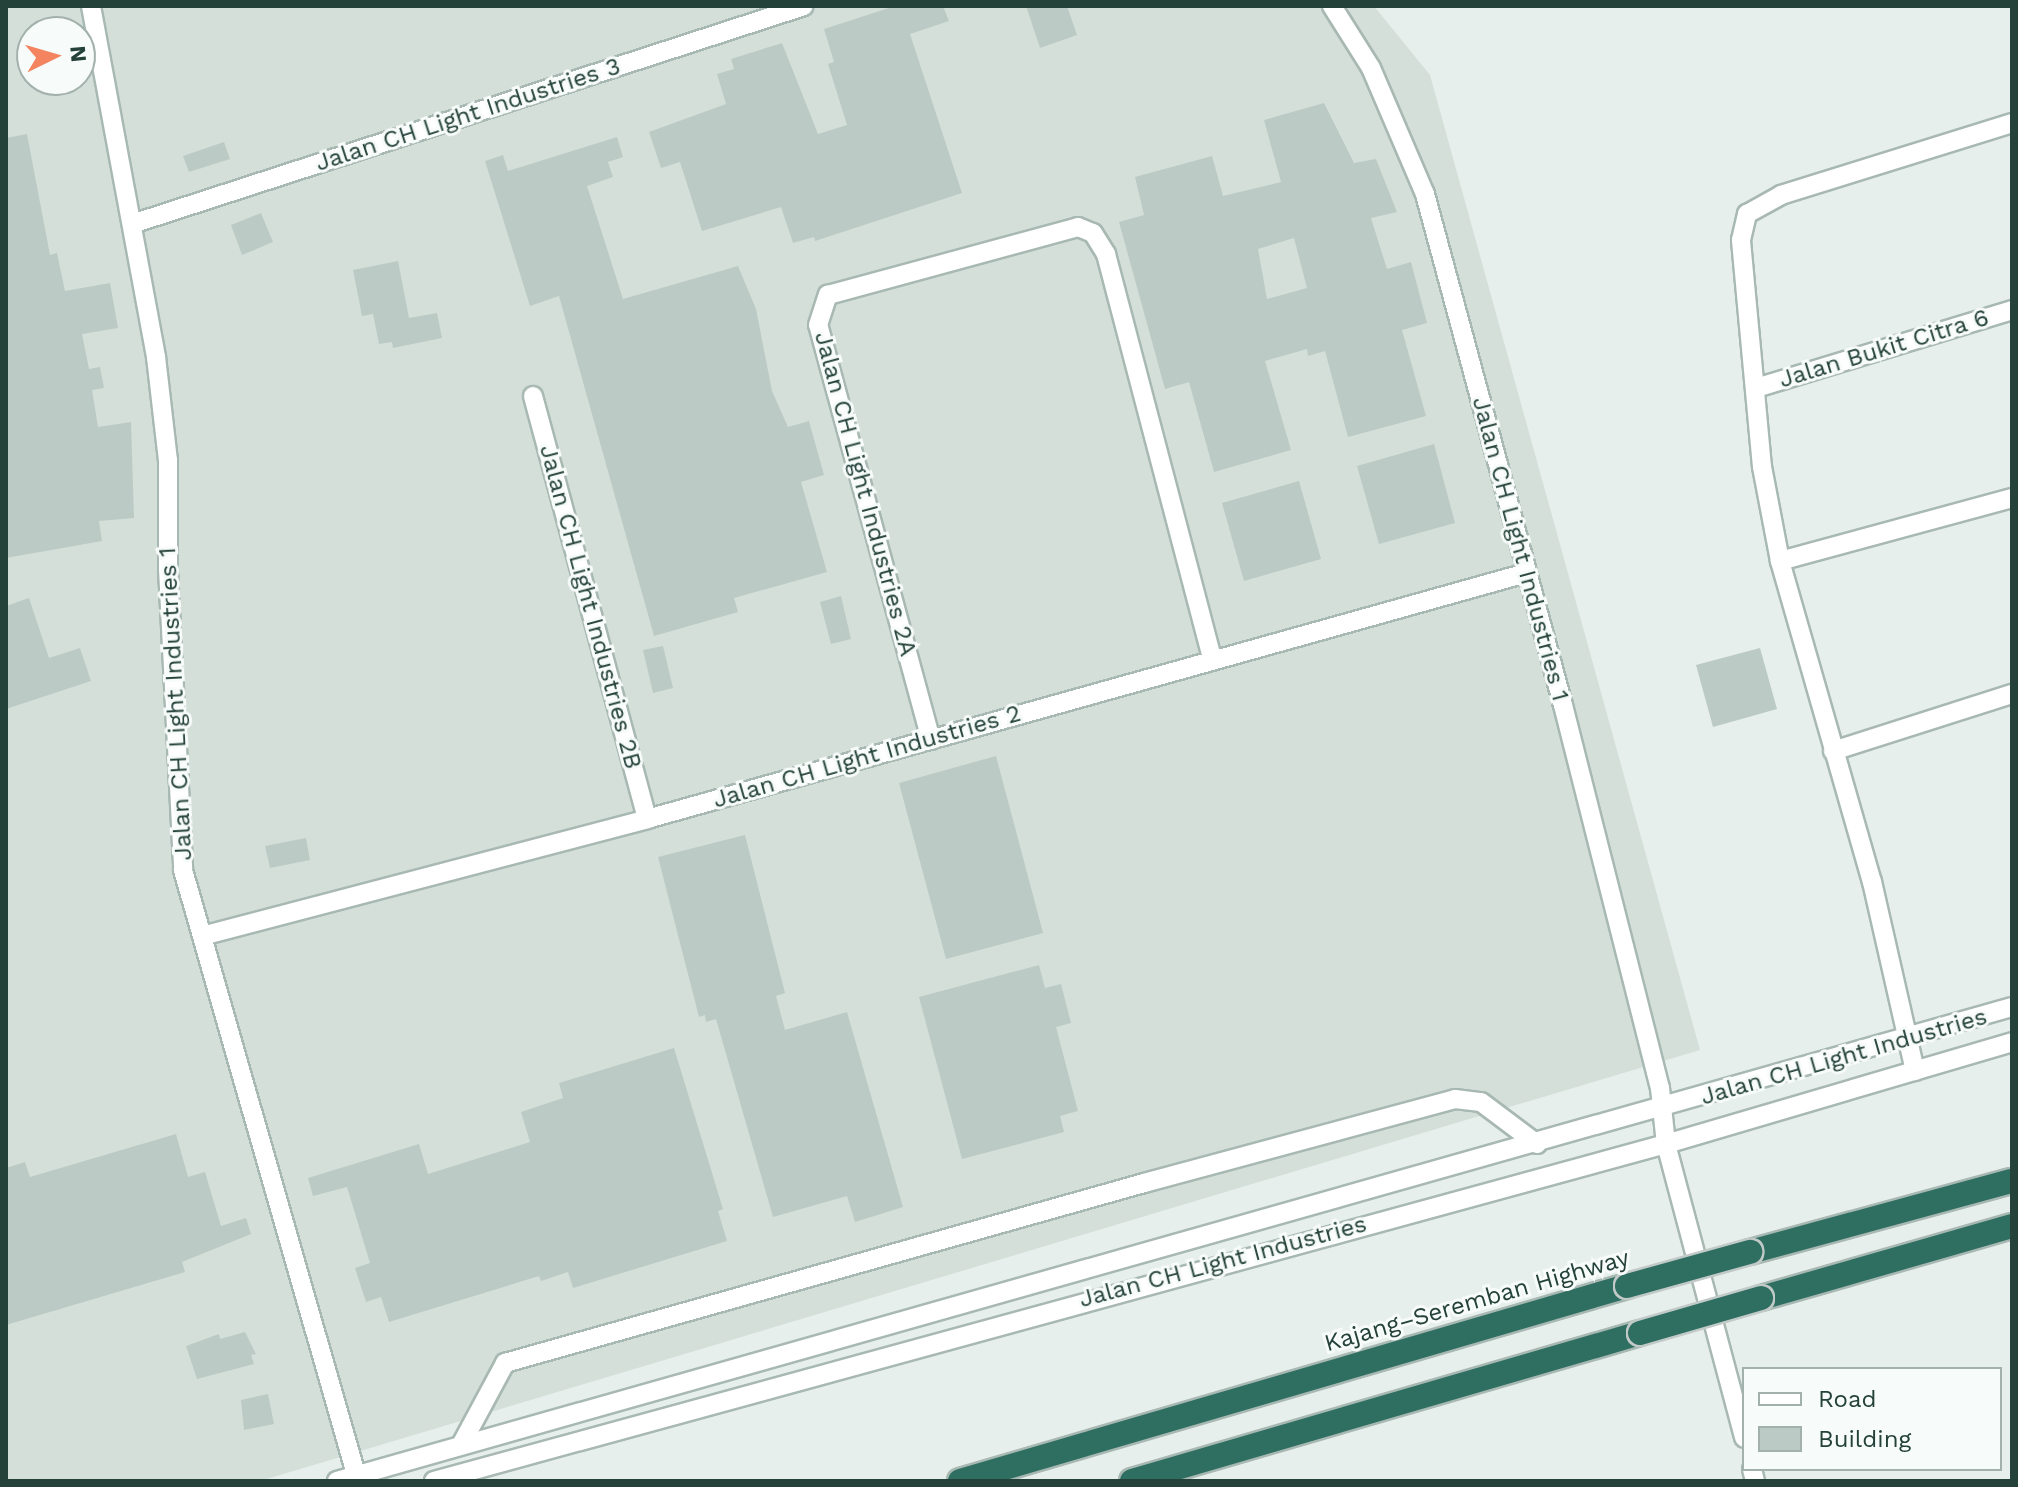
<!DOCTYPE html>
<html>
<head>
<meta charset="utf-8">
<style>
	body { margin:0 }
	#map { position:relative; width:2018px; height:1487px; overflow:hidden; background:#e6efeb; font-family:"Work Sans",sans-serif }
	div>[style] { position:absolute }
	.built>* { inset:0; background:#d4dfda }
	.building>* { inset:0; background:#bbcac4 }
	.roads { filter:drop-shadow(2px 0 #a8b8b2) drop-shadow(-2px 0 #a8b8b2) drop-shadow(0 2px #a8b8b2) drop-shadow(0 -2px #a8b8b2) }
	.street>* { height:18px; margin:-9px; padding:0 9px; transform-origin:9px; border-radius:9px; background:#fff }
	.highway>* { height:24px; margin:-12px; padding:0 12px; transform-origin:12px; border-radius:12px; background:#2f6f62 }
	.bridges { filter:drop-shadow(2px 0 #c2cac8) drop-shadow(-2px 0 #c2cac8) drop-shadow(0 2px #c2cac8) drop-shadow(0 -2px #c2cac8) }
	.highway-bridge>* { height:24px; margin:-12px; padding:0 12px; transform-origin:12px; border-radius:12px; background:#2f6f62 }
	span { translate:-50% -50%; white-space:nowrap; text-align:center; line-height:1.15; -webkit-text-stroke:6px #f7fbf9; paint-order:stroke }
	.street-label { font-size:24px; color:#24423a }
	.frame { position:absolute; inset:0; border:8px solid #24423a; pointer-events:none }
	.legend { position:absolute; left:1742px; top:1367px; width:260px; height:104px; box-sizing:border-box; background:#f7fbf9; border:2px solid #a3b1ad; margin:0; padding:10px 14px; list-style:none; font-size:24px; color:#24423a }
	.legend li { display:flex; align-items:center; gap:16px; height:40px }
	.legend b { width:40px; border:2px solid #a3b1ad }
	.north { position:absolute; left:16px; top:16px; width:80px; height:80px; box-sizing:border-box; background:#f7fbf9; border:2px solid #a3b1ad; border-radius:50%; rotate:85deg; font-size:22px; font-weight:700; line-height:32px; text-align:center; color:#24423a }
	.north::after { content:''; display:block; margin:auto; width:28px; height:36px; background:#f4845f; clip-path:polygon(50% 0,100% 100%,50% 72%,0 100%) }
</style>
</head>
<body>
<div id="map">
	<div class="built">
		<i style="clip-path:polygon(evenodd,6px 6px,1374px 6px,1430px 75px,1700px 1050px,260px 1481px,6px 1481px,6px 6px,32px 32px,80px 32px,80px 80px,32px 80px,32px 32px)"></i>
	</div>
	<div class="building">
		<i style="clip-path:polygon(895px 6px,943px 6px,949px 21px,910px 34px,962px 193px,815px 241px,814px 237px,793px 243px,781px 207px,702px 231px,680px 162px,661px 168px,649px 132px,726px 104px,717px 74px,734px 69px,731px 59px,782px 43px,818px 134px,847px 125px,828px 64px,834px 62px,824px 29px)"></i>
		<i style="clip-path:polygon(1026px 6px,1067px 6px,1077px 35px,1040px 48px)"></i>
		<i style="clip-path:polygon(evenodd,1324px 103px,1354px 163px,1376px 159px,1397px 212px,1371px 218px,1387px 269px,1411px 262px,1427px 323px,1402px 330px,1426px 416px,1348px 437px,1325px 351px,1308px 356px,1307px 349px,1265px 361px,1291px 450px,1214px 472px,1189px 382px,1165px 389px,1119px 222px,1144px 215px,1135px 177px,1212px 156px,1223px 196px,1281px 182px,1264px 120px,1324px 103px,1294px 238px,1307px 288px,1267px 299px,1258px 249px,1294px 238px)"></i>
		<i style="clip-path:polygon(27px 134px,50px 255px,57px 253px,65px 291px,110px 283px,118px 328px,82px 334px,89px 369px,100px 367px,104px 388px,92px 390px,98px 427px,131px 422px,134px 518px,99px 521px,102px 541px,6px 558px,6px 138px)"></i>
		<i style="clip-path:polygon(617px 137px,623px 157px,608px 162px,613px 177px,587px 186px,623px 299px,738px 266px,756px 309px,772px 391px,788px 427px,809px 421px,824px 475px,801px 482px,827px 572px,734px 598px,738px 612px,654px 636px,559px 296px,530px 306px,485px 161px,503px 155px,508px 171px)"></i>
		<i style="clip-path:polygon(224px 142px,230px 159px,189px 172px,183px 156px)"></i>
		<i style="clip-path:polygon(261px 213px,273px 242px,242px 255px,231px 225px)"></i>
		<i style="clip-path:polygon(398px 261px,409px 318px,437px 313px,442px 338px,393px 348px,392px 342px,379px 344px,373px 314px,362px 316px,353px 270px)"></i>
		<i style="clip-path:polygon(1434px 444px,1455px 523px,1379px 544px,1357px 466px)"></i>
		<i style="clip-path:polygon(1299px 481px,1321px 559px,1244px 581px,1222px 503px)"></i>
		<i style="clip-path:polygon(841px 596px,851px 639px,831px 644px,820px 602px)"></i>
		<i style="clip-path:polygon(29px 598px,49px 658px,80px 648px,91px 681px,6px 709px,6px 606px)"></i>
		<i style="clip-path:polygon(663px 646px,673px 688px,653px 693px,643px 650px)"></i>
		<i style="clip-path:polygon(1760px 648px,1777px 709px,1713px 727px,1696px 665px)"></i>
		<i style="clip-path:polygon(996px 756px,1043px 933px,946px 959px,899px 783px)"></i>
		<i style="clip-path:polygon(745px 835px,785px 993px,776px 996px,785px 1030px,847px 1012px,903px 1207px,855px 1222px,847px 1196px,773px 1217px,716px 1019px,706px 1022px,705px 1015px,699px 1017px,658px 857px)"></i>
		<i style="clip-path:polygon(306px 838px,310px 860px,270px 868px,265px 846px)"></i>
		<i style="clip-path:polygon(1039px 965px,1045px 988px,1061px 984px,1071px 1023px,1056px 1027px,1078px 1111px,1060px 1116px,1064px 1132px,962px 1159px,919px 997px)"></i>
		<i style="clip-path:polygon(674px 1048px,723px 1209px,718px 1211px,727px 1241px,573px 1288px,568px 1272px,541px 1281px,539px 1276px,389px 1322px,381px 1297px,366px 1302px,355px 1268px,370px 1263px,347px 1187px,313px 1196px,308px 1178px,419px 1144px,428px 1174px,530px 1142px,521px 1112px,563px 1098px,559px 1083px)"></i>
		<i style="clip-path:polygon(176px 1134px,188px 1177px,205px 1172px,221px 1226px,246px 1218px,251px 1234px,182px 1262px,185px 1272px,6px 1325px,6px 1168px,25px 1162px,30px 1177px)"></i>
		<i style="clip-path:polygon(245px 1332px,256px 1354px,251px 1355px,254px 1364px,197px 1379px,186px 1346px,219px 1334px,220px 1339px)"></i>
		<i style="clip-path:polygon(268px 1394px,274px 1424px,244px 1430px,241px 1400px)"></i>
	</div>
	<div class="roads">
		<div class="street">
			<i style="left:91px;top:6px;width:357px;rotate:79.5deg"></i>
			<i style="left:156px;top:357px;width:104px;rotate:83.4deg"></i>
			<i style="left:168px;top:460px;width:109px;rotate:90deg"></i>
			<i style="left:168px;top:569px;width:301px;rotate:87.1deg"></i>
			<i style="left:183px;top:870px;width:636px;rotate:74.02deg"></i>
			<i style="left:1332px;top:6px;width:73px;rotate:57.8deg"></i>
			<i style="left:1371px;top:68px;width:137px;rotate:66.8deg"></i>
			<i style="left:1425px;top:194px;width:529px;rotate:74.89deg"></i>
			<i style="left:1563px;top:705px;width:395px;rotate:75.8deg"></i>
			<i style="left:1660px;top:1088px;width:56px;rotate:83.9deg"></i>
			<i style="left:1666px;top:1144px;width:304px;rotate:75.1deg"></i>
			<i style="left:132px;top:224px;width:706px;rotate:-17.97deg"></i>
			<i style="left:1756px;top:388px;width:268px;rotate:-16.9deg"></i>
			<i style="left:533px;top:396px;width:438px;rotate:74.9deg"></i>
			<i style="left:1780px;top:561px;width:240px;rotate:-15.2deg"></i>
			<i style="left:931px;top:740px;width:430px;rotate:-105.2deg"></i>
			<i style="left:818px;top:325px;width:32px;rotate:-72deg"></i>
			<i style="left:828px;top:295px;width:259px;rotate:-15.2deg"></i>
			<i style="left:1078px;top:227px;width:16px;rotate:22deg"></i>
			<i style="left:1093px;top:233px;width:25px;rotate:58deg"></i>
			<i style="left:1106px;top:254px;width:418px;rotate:75.3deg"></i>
			<i style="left:1833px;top:751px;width:188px;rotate:-17.7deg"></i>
			<i style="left:206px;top:935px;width:456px;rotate:-14.7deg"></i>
			<i style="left:647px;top:819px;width:913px;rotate:-15.63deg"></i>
			<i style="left:1915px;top:1071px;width:194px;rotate:-102.8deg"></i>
			<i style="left:1872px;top:882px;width:334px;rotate:-106deg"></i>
			<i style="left:1780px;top:561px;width:96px;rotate:-100.8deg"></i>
			<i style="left:1762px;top:467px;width:228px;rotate:-95.3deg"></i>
			<i style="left:1741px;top:240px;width:27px;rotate:-77deg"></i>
			<i style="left:1747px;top:214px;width:39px;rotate:-29deg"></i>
			<i style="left:1781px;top:195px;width:242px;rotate:-17.3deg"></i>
			<i style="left:462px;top:1443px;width:91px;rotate:-61.7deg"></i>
			<i style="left:505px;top:1363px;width:664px;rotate:-15.73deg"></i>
			<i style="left:1144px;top:1183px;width:322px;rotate:-15.1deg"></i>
			<i style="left:1455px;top:1099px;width:26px;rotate:7deg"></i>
			<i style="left:1481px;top:1102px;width:70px;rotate:36.9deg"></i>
			<i style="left:1752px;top:1469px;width:12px;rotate:76deg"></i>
			<i style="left:337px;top:1481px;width:1741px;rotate:-15.8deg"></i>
			<i style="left:434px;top:1481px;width:1277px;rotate:-15.3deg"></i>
			<i style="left:1666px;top:1144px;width:361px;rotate:-16.4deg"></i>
		</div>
		<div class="highway">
			<i style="left:1750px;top:1252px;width:271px;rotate:-15.2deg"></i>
			<i style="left:1761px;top:1298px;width:261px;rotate:-16deg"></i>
			<i style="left:960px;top:1481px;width:695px;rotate:-16.3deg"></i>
			<i style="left:1132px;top:1481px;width:529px;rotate:-16.24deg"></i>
		</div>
	</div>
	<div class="bridges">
		<div class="highway-bridge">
			<i style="left:1627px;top:1286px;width:128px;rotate:-15.5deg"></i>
			<i style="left:1640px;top:1333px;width:126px;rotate:-16.1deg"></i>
		</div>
	</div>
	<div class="street-label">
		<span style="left:468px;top:115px;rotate:-18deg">Jalan CH Light Industries 3</span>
		<span style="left:1884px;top:349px;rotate:-17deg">Jalan Bukit Citra 6</span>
		<span style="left:865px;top:494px;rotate:75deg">Jalan CH Light Industries 2A</span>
		<span style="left:1520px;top:549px;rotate:75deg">Jalan CH Light Industries 1</span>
		<span style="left:590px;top:607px;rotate:75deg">Jalan CH Light Industries 2B</span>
		<span style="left:176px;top:704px;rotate:-93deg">Jalan CH Light Industries 1</span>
		<span style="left:867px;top:757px;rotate:-16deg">Jalan CH Light Industries 2</span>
		<span style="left:1844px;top:1057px;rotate:-16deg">Jalan CH Light Industries</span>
		<span style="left:1223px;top:1262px;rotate:-15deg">Jalan CH Light Industries</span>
		<span style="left:1477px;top:1301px;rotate:-16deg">Kajang–Seremban Highway</span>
	</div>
	<div class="frame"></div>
	<ul class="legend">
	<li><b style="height:10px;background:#fff"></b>Road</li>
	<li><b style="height:22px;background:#bbcac4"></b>Building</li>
	</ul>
	<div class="north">N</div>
</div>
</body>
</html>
